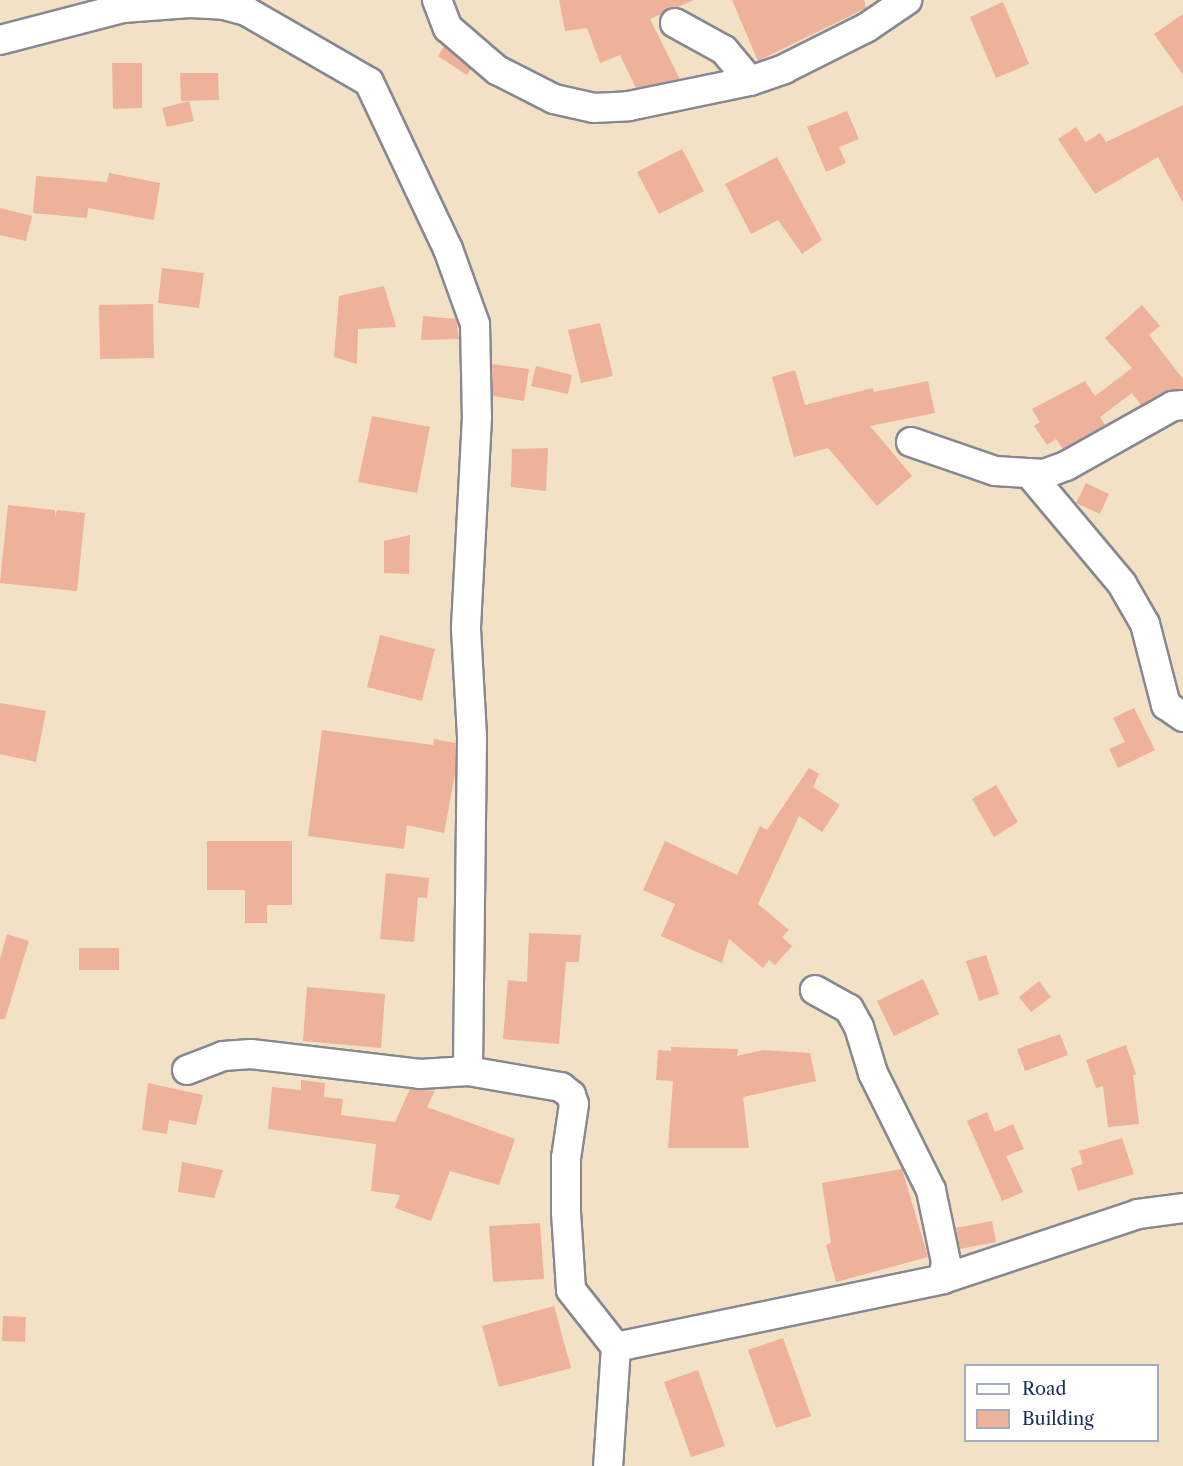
<!DOCTYPE html>
<html>
<head>
<meta charset="utf-8">
<style>
	body { margin:0 }
	#map { position:relative; width:1183px; height:1466px; overflow:hidden; background:#f3e1c6; font-family:"Libre Caslon Text",serif }
	div>[style] { position:absolute }
	.building>* { inset:0; background:#eeb19a }
	.roads { filter:drop-shadow(2px 0 #878892) drop-shadow(-2px 0 #878892) drop-shadow(0 2px #878892) drop-shadow(0 -2px #878892) }
	.minor>* { height:28px; margin:-14px; padding:0 14px; transform-origin:14px; border-radius:14px; background:#fff }
	span { translate:-50% -50%; white-space:nowrap; text-align:center; line-height:1.15; -webkit-text-stroke:4.5px #fff; paint-order:stroke }
	.legend { position:absolute; left:964px; top:1364px; width:195px; height:78px; box-sizing:border-box; background:#fff; border:2px solid #a4acbf; margin:0; padding:8px 10px; list-style:none; font-size:18px; color:#1b2f5e }
	.legend li { display:flex; align-items:center; gap:12px; height:30px }
	.legend b { width:30px; border:2px solid #a4acbf }
</style>
</head>
<body>
<div id="map">
	<div class="building">
		<i style="clip-path:polygon(559px 0,694px 0,650px 19px,680px 79px,636px 88px,620px 55px,600px 63px,587px 28px,565px 31px)"></i>
		<i style="clip-path:polygon(732px 0,864px 0,866px 8px,758px 61px)"></i>
		<i style="clip-path:polygon(1003px 2px,1029px 64px,996px 78px,970px 17px)"></i>
		<i style="clip-path:polygon(1183px 14px,1183px 75px,1154px 34px)"></i>
		<i style="clip-path:polygon(444px 46px,471px 69px,467px 75px,438px 56px)"></i>
		<i style="clip-path:polygon(112px 63px,142px 63px,142px 108px,113px 109px)"></i>
		<i style="clip-path:polygon(180px 73px,218px 73px,219px 100px,181px 101px)"></i>
		<i style="clip-path:polygon(189px 101px,194px 121px,167px 127px,162px 108px)"></i>
		<i style="clip-path:polygon(1183px 105px,1183px 203px,1158px 157px,1095px 194px,1058px 139px,1076px 127px,1086px 142px,1100px 133px,1106px 142px)"></i>
		<i style="clip-path:polygon(847px 111px,859px 139px,839px 147px,846px 163px,826px 172px,807px 127px)"></i>
		<i style="clip-path:polygon(682px 149px,704px 191px,659px 214px,637px 172px)"></i>
		<i style="clip-path:polygon(777px 157px,822px 240px,802px 254px,778px 220px,751px 234px,725px 184px)"></i>
		<i style="clip-path:polygon(109px 173px,160px 183px,154px 220px,88px 208px,87px 218px,33px 213px,36px 176px,107px 182px)"></i>
		<i style="clip-path:polygon(0 208px,32px 216px,26px 241px,0 235px)"></i>
		<i style="clip-path:polygon(162px 268px,204px 273px,199px 308px,158px 303px)"></i>
		<i style="clip-path:polygon(384px 286px,396px 327px,358px 329px,357px 364px,334px 357px,339px 296px)"></i>
		<i style="clip-path:polygon(153px 304px,154px 358px,100px 359px,99px 305px)"></i>
		<i style="clip-path:polygon(1142px 305px,1160px 326px,1149px 335px,1183px 379px,1183px 389px,1165px 391px,1141px 405px,1132px 393px,1100px 417px,1105px 425px,1063px 449px,1056px 439px,1047px 445px,1034px 426px,1040px 422px,1032px 409px,1085px 381px,1095px 396px,1132px 368px,1105px 338px)"></i>
		<i style="clip-path:polygon(423px 316px,456px 319px,459px 339px,421px 340px)"></i>
		<i style="clip-path:polygon(600px 323px,613px 376px,581px 383px,568px 330px)"></i>
		<i style="clip-path:polygon(492px 364px,529px 369px,524px 401px,493px 396px)"></i>
		<i style="clip-path:polygon(536px 366px,572px 375px,568px 394px,531px 386px)"></i>
		<i style="clip-path:polygon(795px 370px,805px 405px,873px 388px,874px 392px,928px 381px,935px 413px,870px 426px,912px 476px,877px 506px,828px 448px,794px 457px,772px 377px)"></i>
		<i style="clip-path:polygon(372px 416px,430px 427px,417px 493px,358px 482px)"></i>
		<i style="clip-path:polygon(548px 448px,546px 491px,511px 487px,512px 449px)"></i>
		<i style="clip-path:polygon(1086px 483px,1109px 494px,1100px 514px,1076px 503px)"></i>
		<i style="clip-path:polygon(8px 505px,55px 510px,55px 517px,57px 510px,85px 513px,77px 591px,0 583px)"></i>
		<i style="clip-path:polygon(410px 535px,409px 574px,384px 573px,384px 541px)"></i>
		<i style="clip-path:polygon(380px 635px,435px 649px,422px 701px,367px 687px)"></i>
		<i style="clip-path:polygon(0 703px,46px 711px,36px 762px,0 754px)"></i>
		<i style="clip-path:polygon(1134px 708px,1155px 750px,1118px 768px,1109px 749px,1125px 742px,1113px 718px)"></i>
		<i style="clip-path:polygon(322px 730px,433px 745px,434px 739px,455px 743px,455px 774px,444px 833px,407px 825px,404px 849px,308px 836px)"></i>
		<i style="clip-path:polygon(809px 768px,819px 774px,813px 787px,840px 805px,822px 832px,799px 816px,758px 904px,789px 930px,782px 937px,792px 946px,775px 965px,769px 960px,763px 968px,729px 939px,722px 963px,661px 936px,675px 904px,643px 890px,665px 841px,737px 875px,760px 826px,767px 830px)"></i>
		<i style="clip-path:polygon(996px 785px,1018px 822px,994px 837px,972px 799px)"></i>
		<i style="clip-path:polygon(207px 841px,292px 841px,292px 905px,267px 905px,267px 923px,245px 923px,245px 890px,207px 890px)"></i>
		<i style="clip-path:polygon(386px 873px,429px 878px,427px 898px,418px 897px,414px 942px,380px 939px)"></i>
		<i style="clip-path:polygon(529px 933px,581px 935px,579px 962px,566px 962px,559px 1044px,503px 1039px,508px 980px,527px 982px)"></i>
		<i style="clip-path:polygon(7px 934px,29px 941px,5px 1019px,0 1019px,0 959px)"></i>
		<i style="clip-path:polygon(79px 948px,119px 948px,119px 970px,79px 970px)"></i>
		<i style="clip-path:polygon(986px 955px,999px 994px,979px 1001px,966px 961px)"></i>
		<i style="clip-path:polygon(923px 979px,939px 1014px,894px 1036px,877px 1001px)"></i>
		<i style="clip-path:polygon(1039px 981px,1051px 997px,1031px 1012px,1019px 997px)"></i>
		<i style="clip-path:polygon(307px 987px,385px 994px,381px 1048px,303px 1041px)"></i>
		<i style="clip-path:polygon(1060px 1034px,1068px 1055px,1025px 1071px,1017px 1049px)"></i>
		<i style="clip-path:polygon(1126px 1045px,1136px 1074px,1133px 1075px,1139px 1124px,1108px 1127px,1103px 1086px,1096px 1088px,1086px 1060px)"></i>
		<i style="clip-path:polygon(671px 1047px,738px 1049px,737px 1056px,763px 1050px,810px 1053px,816px 1081px,743px 1097px,749px 1148px,668px 1148px,673px 1081px,656px 1080px,658px 1050px,671px 1051px)"></i>
		<i style="clip-path:polygon(301px 1080px,325px 1083px,324px 1097px,343px 1099px,341px 1115px,395px 1122px,410px 1089px,435px 1091px,427px 1107px,515px 1139px,499px 1185px,450px 1171px,431px 1221px,395px 1208px,400px 1195px,371px 1191px,376px 1144px,268px 1129px,272px 1087px,301px 1090px)"></i>
		<i style="clip-path:polygon(148px 1083px,203px 1095px,196px 1125px,169px 1120px,167px 1134px,142px 1130px)"></i>
		<i style="clip-path:polygon(987px 1112px,995px 1132px,1013px 1124px,1024px 1149px,1006px 1156px,1023px 1192px,1002px 1201px,967px 1121px)"></i>
		<i style="clip-path:polygon(1122px 1138px,1134px 1174px,1078px 1191px,1071px 1168px,1083px 1164px,1079px 1151px)"></i>
		<i style="clip-path:polygon(182px 1162px,223px 1170px,214px 1198px,178px 1192px)"></i>
		<i style="clip-path:polygon(902px 1169px,928px 1257px,836px 1282px,826px 1245px,831px 1243px,822px 1183px)"></i>
		<i style="clip-path:polygon(992px 1221px,996px 1242px,960px 1249px,956px 1228px)"></i>
		<i style="clip-path:polygon(540px 1223px,544px 1279px,493px 1282px,489px 1226px)"></i>
		<i style="clip-path:polygon(554px 1306px,571px 1368px,499px 1387px,482px 1326px)"></i>
		<i style="clip-path:polygon(3px 1316px,26px 1317px,25px 1342px,2px 1341px)"></i>
		<i style="clip-path:polygon(783px 1338px,811px 1416px,776px 1428px,748px 1350px)"></i>
		<i style="clip-path:polygon(698px 1370px,725px 1446px,691px 1457px,664px 1382px)"></i>
	</div>
	<div class="roads">
		<div class="minor">
			<i style="left:437px;top:0;width:30px;rotate:69deg"></i>
			<i style="left:448px;top:28px;width:65px;rotate:40.6deg"></i>
			<i style="left:497px;top:70px;width:64px;rotate:27deg"></i>
			<i style="left:554px;top:99px;width:41px;rotate:12.7deg"></i>
			<i style="left:594px;top:108px;width:35px;rotate:-3deg"></i>
			<i style="left:629px;top:106px;width:124px;rotate:-11.7deg"></i>
			<i style="left:750px;top:81px;width:36px;rotate:-19deg"></i>
			<i style="left:784px;top:69px;width:92px;rotate:-26.6deg"></i>
			<i style="left:866px;top:28px;width:50px;rotate:-34.3deg"></i>
			<i style="left:675px;top:23px;width:56px;rotate:28.9deg"></i>
			<i style="left:724px;top:50px;width:40px;rotate:50deg"></i>
			<i style="left:0;top:40px;width:127px;rotate:-14.6deg"></i>
			<i style="left:123px;top:8px;width:67px;rotate:-4.3deg"></i>
			<i style="left:190px;top:3px;width:34px;rotate:3deg"></i>
			<i style="left:224px;top:5px;width:23px;rotate:15deg"></i>
			<i style="left:246px;top:11px;width:142px;rotate:30deg"></i>
			<i style="left:369px;top:82px;width:185px;rotate:64.7deg"></i>
			<i style="left:448px;top:249px;width:80px;rotate:70.2deg"></i>
			<i style="left:475px;top:324px;width:93px;rotate:88.8deg"></i>
			<i style="left:477px;top:417px;width:212px;rotate:93deg"></i>
			<i style="left:466px;top:629px;width:109px;rotate:86.8deg"></i>
			<i style="left:472px;top:738px;width:333px;rotate:90.7deg"></i>
			<i style="left:911px;top:442px;width:89px;rotate:19deg"></i>
			<i style="left:995px;top:471px;width:49px;rotate:3.5deg"></i>
			<i style="left:1044px;top:474px;width:23px;rotate:-20deg"></i>
			<i style="left:1066px;top:466px;width:123px;rotate:-29.3deg"></i>
			<i style="left:1173px;top:406px;width:10px;rotate:-6deg"></i>
			<i style="left:1029px;top:473px;width:145px;rotate:50deg"></i>
			<i style="left:1122px;top:584px;width:46px;rotate:60.1deg"></i>
			<i style="left:1145px;top:624px;width:84px;rotate:75.5deg"></i>
			<i style="left:1166px;top:705px;width:21px;rotate:35deg"></i>
			<i style="left:187px;top:1070px;width:39px;rotate:-21deg"></i>
			<i style="left:223px;top:1056px;width:28px;rotate:-4deg"></i>
			<i style="left:251px;top:1054px;width:170px;rotate:6.7deg"></i>
			<i style="left:420px;top:1074px;width:48px;rotate:-3.6deg"></i>
			<i style="left:468px;top:1071px;width:94px;rotate:9.8deg"></i>
			<i style="left:561px;top:1087px;width:13px;rotate:39deg"></i>
			<i style="left:571px;top:1095px;width:9px;rotate:72deg"></i>
			<i style="left:574px;top:1104px;width:55px;rotate:98.4deg"></i>
			<i style="left:566px;top:1158px;width:54px;rotate:90deg"></i>
			<i style="left:566px;top:1212px;width:78px;rotate:86.3deg"></i>
			<i style="left:571px;top:1290px;width:73px;rotate:51.7deg"></i>
			<i style="left:616px;top:1347px;width:119px;rotate:93.8deg"></i>
			<i style="left:943px;top:1279px;width:206px;rotate:-18.4deg"></i>
			<i style="left:1138px;top:1214px;width:45px;rotate:-7.6deg"></i>
			<i style="left:616px;top:1347px;width:334px;rotate:-11.7deg"></i>
			<i style="left:943px;top:1279px;width:17px;rotate:-80deg"></i>
			<i style="left:946px;top:1262px;width:74px;rotate:-101.8deg"></i>
			<i style="left:931px;top:1190px;width:131px;rotate:-116.4deg"></i>
			<i style="left:873px;top:1073px;width:48px;rotate:-106.9deg"></i>
			<i style="left:859px;top:1027px;width:21px;rotate:-119deg"></i>
			<i style="left:849px;top:1009px;width:39px;rotate:-151deg"></i>
		</div>
	</div>
	<ul class="legend">
	<li><b style="height:8px;background:#fff"></b>Road</li>
	<li><b style="height:16px;background:#eeb19a"></b>Building</li>
	</ul>
</div>
</body>
</html>
